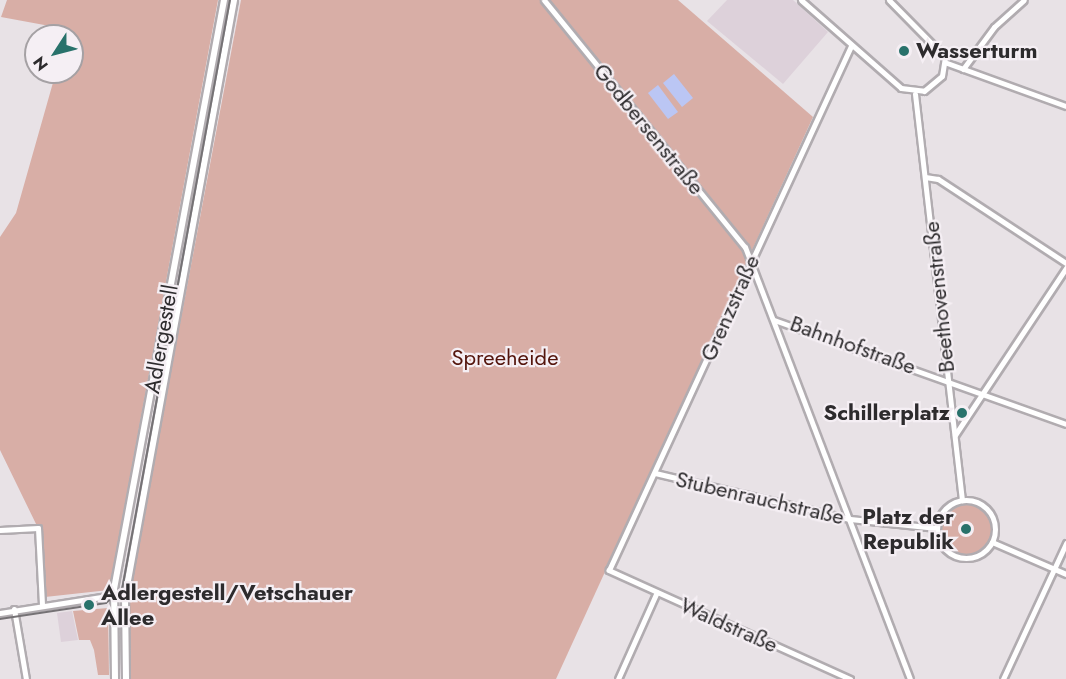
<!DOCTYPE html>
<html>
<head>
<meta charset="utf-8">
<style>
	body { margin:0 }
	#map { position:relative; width:1066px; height:679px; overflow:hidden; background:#e8e2e6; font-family:Jost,sans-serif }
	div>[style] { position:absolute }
	.built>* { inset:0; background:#ddd1da }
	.green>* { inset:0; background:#d8aea6 }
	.round { border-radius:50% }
	.water>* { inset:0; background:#bbc6f4 }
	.roads { filter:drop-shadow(2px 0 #b1acb0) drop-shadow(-2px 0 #b1acb0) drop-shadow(0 2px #b1acb0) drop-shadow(0 -2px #b1acb0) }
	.minor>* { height:5px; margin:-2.5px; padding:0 2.5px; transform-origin:2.5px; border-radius:2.5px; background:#fff }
	.minor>.ring { margin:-2.5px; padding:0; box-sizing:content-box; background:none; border:5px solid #fff; border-radius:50% }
	.major>* { height:6px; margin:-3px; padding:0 3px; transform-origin:3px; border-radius:3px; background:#fff }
	.tram>* { height:1.5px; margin:-0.75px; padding:0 0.75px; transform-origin:0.75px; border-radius:0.75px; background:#757275 }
	.dots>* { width:16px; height:16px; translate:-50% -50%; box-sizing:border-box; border:3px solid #f5eff4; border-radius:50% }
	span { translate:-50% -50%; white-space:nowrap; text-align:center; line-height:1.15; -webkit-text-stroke:4.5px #f5eff4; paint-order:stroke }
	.poi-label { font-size:22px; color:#2d2b2d; font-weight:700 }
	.left { translate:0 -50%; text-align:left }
	.right { translate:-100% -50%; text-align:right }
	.street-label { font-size:22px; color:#2d2b2d }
	.park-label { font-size:22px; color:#54150c }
	.north { position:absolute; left:24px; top:24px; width:60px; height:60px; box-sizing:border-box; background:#f5eff4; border:2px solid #a5a1a4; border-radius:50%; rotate:234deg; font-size:16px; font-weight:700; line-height:24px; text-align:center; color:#2d2b2d }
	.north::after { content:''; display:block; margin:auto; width:21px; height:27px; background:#29726b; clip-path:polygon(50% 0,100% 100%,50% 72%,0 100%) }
</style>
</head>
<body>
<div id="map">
	<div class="built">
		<i style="clip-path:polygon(727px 0,793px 0,828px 32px,783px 84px,707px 21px)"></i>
		<i style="clip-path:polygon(72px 611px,78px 640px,61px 642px,57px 613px)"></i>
	</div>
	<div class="green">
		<i style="clip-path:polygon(7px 0,218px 0,109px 590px,45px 597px,38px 528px,0 450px,0 237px,16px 213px,56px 72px,72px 72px,72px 36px,65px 36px,66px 29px,1px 17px)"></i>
		<i style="clip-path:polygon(241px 0,678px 0,813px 117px,556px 679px,130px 679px,128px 600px)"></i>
		<i class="round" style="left:940px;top:503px;width:52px;height:52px"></i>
		<i style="clip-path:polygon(108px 608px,109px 675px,98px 675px,94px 650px,90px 640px,79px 640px,73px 611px)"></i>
	</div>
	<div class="water">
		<i style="clip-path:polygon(674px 74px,693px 98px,682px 107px,663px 83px)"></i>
		<i style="clip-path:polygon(658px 85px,678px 112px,668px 119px,648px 93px)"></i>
	</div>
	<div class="roads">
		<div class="minor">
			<i style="left:544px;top:0;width:318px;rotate:50.9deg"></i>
			<i style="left:745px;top:247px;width:462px;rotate:69.1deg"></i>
			<i style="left:801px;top:0;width:133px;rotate:41.3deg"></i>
			<i style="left:901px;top:88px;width:23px;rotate:7deg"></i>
			<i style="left:924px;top:91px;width:23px;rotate:-40deg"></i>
			<i style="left:942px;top:76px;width:19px;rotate:-81deg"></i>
			<i style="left:945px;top:57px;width:80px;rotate:-134.5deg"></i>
			<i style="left:947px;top:63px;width:127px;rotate:19.9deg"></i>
			<i style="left:963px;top:69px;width:52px;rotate:-53.6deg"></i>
			<i style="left:994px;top:27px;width:40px;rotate:-42deg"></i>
			<i style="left:915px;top:94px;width:409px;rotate:83.4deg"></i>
			<i style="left:925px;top:177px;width:13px;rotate:9deg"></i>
			<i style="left:938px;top:179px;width:153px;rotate:33.3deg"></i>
			<i style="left:774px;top:320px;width:310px;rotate:19.6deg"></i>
			<i style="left:955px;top:435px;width:201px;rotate:-56.4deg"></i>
			<i style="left:655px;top:473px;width:200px;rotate:13.3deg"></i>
			<i style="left:850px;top:519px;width:87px;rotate:5.9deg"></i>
			<i class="ring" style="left:937px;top:500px;width:53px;height:53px"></i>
			<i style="left:0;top:530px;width:38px;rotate:-3deg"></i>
			<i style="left:38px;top:528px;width:76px;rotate:87deg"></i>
			<i style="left:992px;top:542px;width:81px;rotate:23.4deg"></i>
			<i style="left:14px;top:609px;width:71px;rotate:80.3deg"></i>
			<i style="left:0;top:613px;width:128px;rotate:-9deg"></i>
			<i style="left:618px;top:679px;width:95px;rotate:-65.9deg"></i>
			<i style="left:850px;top:679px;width:265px;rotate:-155.7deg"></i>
			<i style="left:609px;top:570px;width:577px;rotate:-65.21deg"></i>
			<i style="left:1003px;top:679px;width:150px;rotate:-65.1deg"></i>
		</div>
		<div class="major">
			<i style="left:115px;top:679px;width:90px;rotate:-90.6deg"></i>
			<i style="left:114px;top:589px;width:599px;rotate:-79.42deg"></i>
			<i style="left:126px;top:679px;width:82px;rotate:-90.7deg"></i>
			<i style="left:125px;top:597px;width:607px;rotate:-79.65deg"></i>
		</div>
	</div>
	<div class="tram">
		<i style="left:0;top:619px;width:107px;rotate:-8.6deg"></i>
		<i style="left:106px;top:603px;width:21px;rotate:-39deg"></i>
		<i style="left:122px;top:590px;width:600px;rotate:-79.63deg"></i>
	</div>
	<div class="dots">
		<i style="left:904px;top:51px;background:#29726b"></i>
		<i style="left:962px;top:413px;background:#29726b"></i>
		<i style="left:966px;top:529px;background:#29726b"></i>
		<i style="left:89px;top:605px;background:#29726b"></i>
	</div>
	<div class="poi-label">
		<span class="left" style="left:916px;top:51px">Wasserturm</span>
		<span class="right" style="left:950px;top:413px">Schillerplatz</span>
		<span class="right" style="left:954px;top:529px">Platz der<br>Republik</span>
		<span class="left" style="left:101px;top:605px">Adlergestell/Vetschauer<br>Allee</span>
	</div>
	<div class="street-label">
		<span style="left:649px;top:129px;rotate:51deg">Godbersenstraße</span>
		<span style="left:939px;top:297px;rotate:-96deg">Beethovenstraße</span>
		<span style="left:730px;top:308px;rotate:-66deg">Grenzstraße</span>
		<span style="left:161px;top:339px;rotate:-80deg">Adlergestell</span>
		<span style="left:853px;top:345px;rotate:20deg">Bahnhofstraße</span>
		<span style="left:760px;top:498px;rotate:13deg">Stubenrauchstraße</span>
		<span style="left:729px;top:625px;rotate:24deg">Waldstraße</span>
	</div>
	<div class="park-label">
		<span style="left:505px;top:358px">Spreeheide</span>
	</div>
	<div class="north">N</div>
</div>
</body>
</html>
